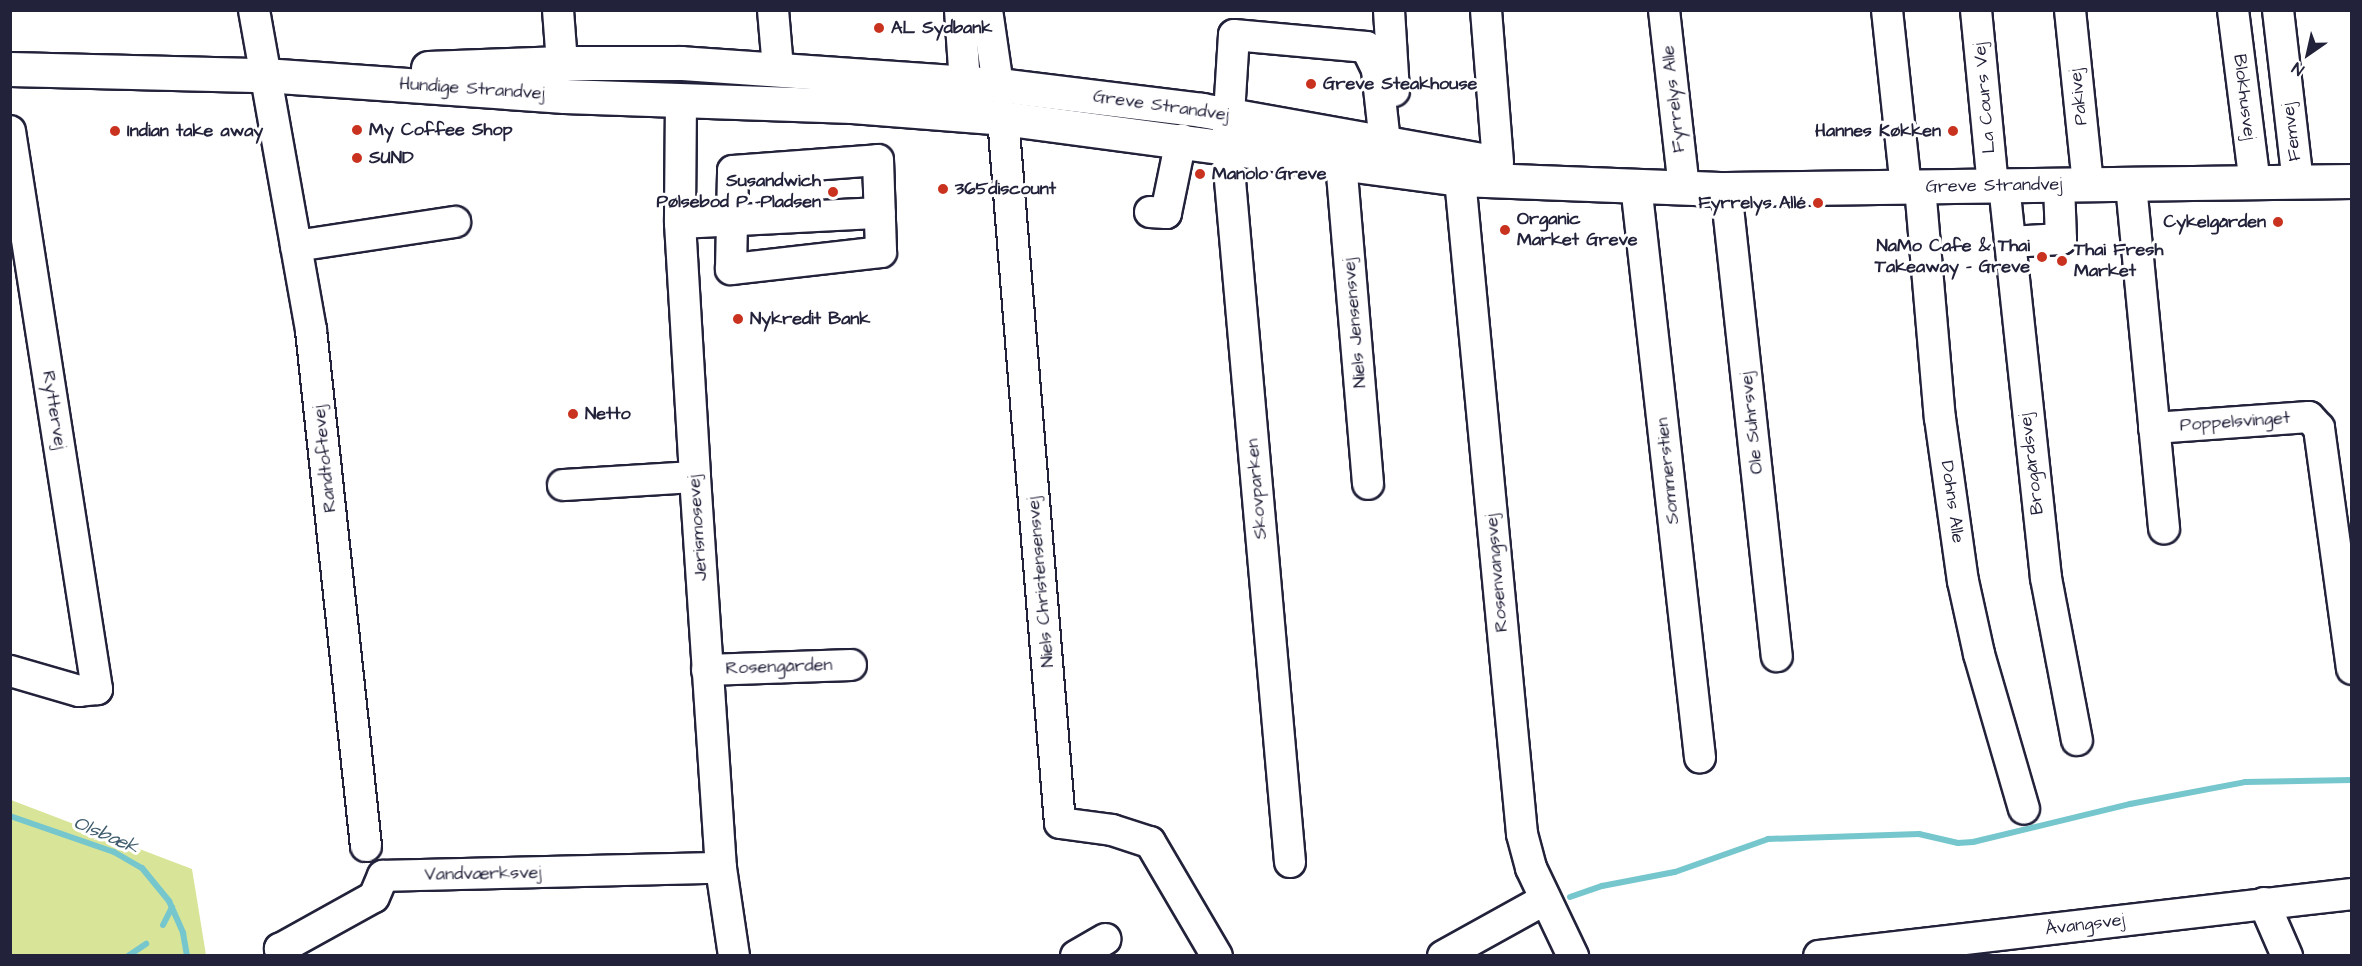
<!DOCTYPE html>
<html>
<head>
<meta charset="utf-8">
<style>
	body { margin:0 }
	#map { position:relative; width:2362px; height:966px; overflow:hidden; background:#fff; font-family:"Architects Daughter",sans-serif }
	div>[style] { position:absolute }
	.green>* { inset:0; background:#d8e598 }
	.stream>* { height:6px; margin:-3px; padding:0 3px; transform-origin:3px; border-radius:3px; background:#76c7cd }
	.roads { filter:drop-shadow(2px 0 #22223b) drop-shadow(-2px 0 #22223b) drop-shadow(0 2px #22223b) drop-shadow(0 -2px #22223b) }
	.minor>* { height:30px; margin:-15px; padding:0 15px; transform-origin:15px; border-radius:15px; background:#fff }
	.major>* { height:33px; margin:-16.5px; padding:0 16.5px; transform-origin:16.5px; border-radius:16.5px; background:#fff }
	.dots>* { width:16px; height:16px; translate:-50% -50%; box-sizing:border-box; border:3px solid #fff; border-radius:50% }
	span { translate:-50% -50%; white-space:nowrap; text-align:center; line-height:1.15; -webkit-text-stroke:6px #fff; paint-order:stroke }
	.poi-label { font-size:18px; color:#22223b; font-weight:700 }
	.left { translate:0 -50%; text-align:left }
	.right { translate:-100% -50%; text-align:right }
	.street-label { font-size:18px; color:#22223b }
	.water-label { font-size:20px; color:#3f5c6e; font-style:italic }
	.frame { position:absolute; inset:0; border:12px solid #22223b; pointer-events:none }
	.north { position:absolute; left:2278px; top:24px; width:60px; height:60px; -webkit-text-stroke:4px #fff; paint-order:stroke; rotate:214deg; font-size:16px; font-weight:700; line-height:24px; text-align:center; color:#22223b }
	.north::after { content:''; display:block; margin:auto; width:21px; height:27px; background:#22223b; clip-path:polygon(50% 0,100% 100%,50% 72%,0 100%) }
</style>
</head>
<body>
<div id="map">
	<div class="green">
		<i style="clip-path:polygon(11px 800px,192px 869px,206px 955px,11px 955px)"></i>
	</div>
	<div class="stream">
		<i style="left:10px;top:816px;width:110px;rotate:19.1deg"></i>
		<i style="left:114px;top:852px;width:32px;rotate:30deg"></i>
		<i style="left:142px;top:868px;width:43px;rotate:50.7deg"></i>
		<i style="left:169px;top:901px;width:35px;rotate:66deg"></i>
		<i style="left:183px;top:933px;width:23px;rotate:80deg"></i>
		<i style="left:1570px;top:897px;width:34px;rotate:-19deg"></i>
		<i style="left:1602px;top:886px;width:74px;rotate:-10.9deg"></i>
		<i style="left:1675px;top:872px;width:99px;rotate:-19.5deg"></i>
		<i style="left:1768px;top:839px;width:151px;rotate:-1.9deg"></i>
		<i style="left:1919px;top:834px;width:40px;rotate:13deg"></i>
		<i style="left:1958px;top:843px;width:15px;rotate:-4deg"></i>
		<i style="left:1973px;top:842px;width:162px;rotate:-13.6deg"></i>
		<i style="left:2130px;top:804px;width:117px;rotate:-10.8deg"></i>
		<i style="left:2245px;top:782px;width:107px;rotate:-1.1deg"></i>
		<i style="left:163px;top:925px;width:20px;rotate:-63deg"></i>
		<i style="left:128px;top:956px;width:22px;rotate:-34deg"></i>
	</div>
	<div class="roads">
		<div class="minor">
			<i style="left:254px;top:10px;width:325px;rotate:79.9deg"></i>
			<i style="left:311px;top:330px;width:519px;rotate:83.92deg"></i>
			<i style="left:558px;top:10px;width:53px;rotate:85.7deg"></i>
			<i style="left:773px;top:10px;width:58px;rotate:85.1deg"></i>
			<i style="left:960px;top:10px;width:73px;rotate:86.1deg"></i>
			<i style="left:987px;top:10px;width:76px;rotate:81.7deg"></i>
			<i style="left:1389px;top:10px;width:81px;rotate:86.5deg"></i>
			<i style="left:1486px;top:10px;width:153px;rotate:85.5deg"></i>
			<i style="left:1664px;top:10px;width:178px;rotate:83.6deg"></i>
			<i style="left:1887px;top:10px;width:178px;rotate:83.9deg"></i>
			<i style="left:1976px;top:10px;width:177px;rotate:84.5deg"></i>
			<i style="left:2070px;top:10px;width:175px;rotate:84.1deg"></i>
			<i style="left:2233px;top:10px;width:174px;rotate:82.8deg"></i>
			<i style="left:2278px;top:10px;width:173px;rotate:83.4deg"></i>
			<i style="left:681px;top:100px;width:123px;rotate:90.5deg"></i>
			<i style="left:680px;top:223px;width:254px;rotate:86.6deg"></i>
			<i style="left:695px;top:477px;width:392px;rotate:86.2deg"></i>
			<i style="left:721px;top:868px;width:89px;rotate:81.6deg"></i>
			<i style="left:1003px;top:118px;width:707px;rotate:85.38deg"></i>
			<i style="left:1060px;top:823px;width:52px;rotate:7.7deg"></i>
			<i style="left:1112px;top:830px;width:40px;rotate:18deg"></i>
			<i style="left:1150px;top:842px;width:132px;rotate:59.6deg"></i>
			<i style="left:10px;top:131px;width:565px;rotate:81.14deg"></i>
			<i style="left:97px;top:689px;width:18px;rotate:174deg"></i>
			<i style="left:79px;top:691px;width:72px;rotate:-163.8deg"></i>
			<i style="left:878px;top:160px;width:92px;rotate:88.1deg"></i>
			<i style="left:881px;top:252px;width:151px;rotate:173.5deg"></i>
			<i style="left:731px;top:269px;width:98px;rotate:-88.8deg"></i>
			<i style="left:733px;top:171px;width:145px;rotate:-4.3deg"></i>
			<i style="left:1341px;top:162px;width:323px;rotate:85.2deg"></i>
			<i style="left:1460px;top:179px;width:658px;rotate:84.59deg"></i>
			<i style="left:1522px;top:834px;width:35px;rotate:75deg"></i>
			<i style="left:1531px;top:868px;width:98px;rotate:64.5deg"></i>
			<i style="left:1636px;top:185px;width:576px;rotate:83.62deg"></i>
			<i style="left:2004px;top:185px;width:395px;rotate:83.9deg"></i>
			<i style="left:2046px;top:578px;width:165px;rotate:79.2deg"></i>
			<i style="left:2131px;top:185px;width:345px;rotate:84.5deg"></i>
			<i style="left:1920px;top:187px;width:232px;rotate:85.1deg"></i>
			<i style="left:1940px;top:418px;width:165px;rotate:82deg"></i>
			<i style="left:1963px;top:581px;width:75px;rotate:77.6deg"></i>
			<i style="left:1979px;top:654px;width:161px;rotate:73.8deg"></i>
			<i style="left:1726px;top:189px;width:470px;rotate:83.8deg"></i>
			<i style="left:1150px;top:212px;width:16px;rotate:4deg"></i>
			<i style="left:1166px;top:213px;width:75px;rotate:-78.4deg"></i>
			<i style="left:680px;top:223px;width:200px;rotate:-2.9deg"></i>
			<i style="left:2010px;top:242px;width:51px;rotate:-3.4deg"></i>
			<i style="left:2061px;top:239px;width:54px;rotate:-92.1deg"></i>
			<i style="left:296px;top:246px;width:161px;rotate:-8.6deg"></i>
			<i style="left:2154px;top:428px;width:155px;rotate:-4.1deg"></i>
			<i style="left:2309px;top:417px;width:15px;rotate:48deg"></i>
			<i style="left:2319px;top:428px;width:243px;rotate:82.2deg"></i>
			<i style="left:563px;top:485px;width:132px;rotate:-3.5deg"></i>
			<i style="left:707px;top:670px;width:144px;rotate:-2deg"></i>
			<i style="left:1290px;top:862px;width:719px;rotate:-95.03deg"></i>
			<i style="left:1227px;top:146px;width:111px;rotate:-86.4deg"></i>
			<i style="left:1234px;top:35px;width:133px;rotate:5.2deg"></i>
			<i style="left:1366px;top:47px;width:25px;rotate:64deg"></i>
			<i style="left:1377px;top:70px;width:73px;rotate:83.7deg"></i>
			<i style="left:2264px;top:903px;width:58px;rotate:66.5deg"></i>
			<i style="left:283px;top:956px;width:8px;rotate:-113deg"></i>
			<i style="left:280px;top:949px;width:107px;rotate:-29deg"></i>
			<i style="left:374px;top:897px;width:23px;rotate:-67deg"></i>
			<i style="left:383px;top:876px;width:338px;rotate:-1.4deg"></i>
			<i style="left:1076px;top:956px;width:34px;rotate:-30deg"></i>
			<i style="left:1443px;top:956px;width:115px;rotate:-29deg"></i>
			<i style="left:1819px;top:956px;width:537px;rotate:-6.63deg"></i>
		</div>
		<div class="major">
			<i style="left:428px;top:68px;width:134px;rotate:-2.1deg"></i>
			<i style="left:562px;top:63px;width:119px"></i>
			<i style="left:681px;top:63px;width:318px;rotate:4deg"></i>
			<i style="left:998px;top:85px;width:205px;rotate:7deg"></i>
			<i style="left:1201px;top:110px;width:285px;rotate:10.1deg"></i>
			<i style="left:10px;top:69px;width:254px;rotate:1.4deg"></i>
			<i style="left:264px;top:75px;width:301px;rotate:4deg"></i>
			<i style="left:564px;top:96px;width:288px;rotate:2deg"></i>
			<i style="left:852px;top:106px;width:151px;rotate:4.5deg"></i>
			<i style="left:1003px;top:118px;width:461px;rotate:7.6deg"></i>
			<i style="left:1460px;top:179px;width:266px;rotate:2.2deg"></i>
			<i style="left:1726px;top:189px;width:626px;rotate:-0.73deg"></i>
		</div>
	</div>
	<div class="dots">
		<i style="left:879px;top:28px;background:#c8321e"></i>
		<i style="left:1311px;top:84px;background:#c8321e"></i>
		<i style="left:357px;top:130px;background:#c8321e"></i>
		<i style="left:115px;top:131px;background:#c8321e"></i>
		<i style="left:1953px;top:131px;background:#c8321e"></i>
		<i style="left:357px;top:158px;background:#c8321e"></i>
		<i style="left:1200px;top:174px;background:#c8321e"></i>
		<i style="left:943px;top:189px;background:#c8321e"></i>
		<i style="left:833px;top:192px;background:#c8321e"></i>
		<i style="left:1818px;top:203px;background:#c8321e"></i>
		<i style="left:2278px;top:222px;background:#c8321e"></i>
		<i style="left:1505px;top:230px;background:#c8321e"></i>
		<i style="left:2042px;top:257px;background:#c8321e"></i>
		<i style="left:2062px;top:261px;background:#c8321e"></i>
		<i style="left:738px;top:319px;background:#c8321e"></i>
		<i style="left:573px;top:414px;background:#c8321e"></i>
	</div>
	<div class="poi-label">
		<span class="left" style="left:891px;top:28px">AL Sydbank</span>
		<span class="left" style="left:1323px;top:84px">Greve Steakhouse</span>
		<span class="left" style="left:369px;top:130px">My Coffee Shop</span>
		<span class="left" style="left:127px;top:131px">Indian take away</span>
		<span class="right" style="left:1941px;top:131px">Hannes Køkken</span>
		<span class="left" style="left:369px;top:158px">SUND</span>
		<span class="left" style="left:1212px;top:174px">Manolo Greve</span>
		<span class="right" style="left:821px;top:192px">Susandwich<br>Pølsebod P -Pladsen</span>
		<span class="left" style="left:955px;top:189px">365discount</span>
		<span class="right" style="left:1806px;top:203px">Fyrrelys Allé</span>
		<span class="left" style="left:1517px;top:230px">Organic<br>Market Greve</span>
		<span class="right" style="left:2266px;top:222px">Cykelgården</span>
		<span class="right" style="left:2030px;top:257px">NaMo Cafe &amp; Thai<br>Takeaway - Greve</span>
		<span class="left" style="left:2074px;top:261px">Thai Fresh<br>Market</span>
		<span class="left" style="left:750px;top:319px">Nykredit Bank</span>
		<span class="left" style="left:585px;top:414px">Netto</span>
	</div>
	<div class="street-label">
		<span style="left:472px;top:89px;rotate:4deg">Hundige Strandvej</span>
		<span style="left:2079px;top:97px;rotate:-96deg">Pakivej</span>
		<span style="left:2244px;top:97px;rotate:83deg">Blokhusvej</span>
		<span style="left:1985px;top:98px;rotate:-95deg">La Cours Vej</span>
		<span style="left:1674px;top:99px;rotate:-96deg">Fyrrelys Alle</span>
		<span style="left:1161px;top:106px;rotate:8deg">Greve Strandvej</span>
		<span style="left:2292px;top:132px;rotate:-97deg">Femvej</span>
		<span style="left:1994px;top:186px;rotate:-1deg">Greve Strandvej</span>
		<span style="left:1355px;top:323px;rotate:-95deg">Niels Jensensvej</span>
		<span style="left:54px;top:410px;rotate:81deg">Ryttervej</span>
		<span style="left:2235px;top:422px;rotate:-4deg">Poppelsvinget</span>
		<span style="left:1752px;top:423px;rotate:-96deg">Ole Suhrsvej</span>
		<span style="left:325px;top:459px;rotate:-96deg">Randtoftevej</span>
		<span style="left:2032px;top:464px;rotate:-97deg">Brogårdsvej</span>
		<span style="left:1668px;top:471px;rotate:-96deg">Sommerstien</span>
		<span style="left:1257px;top:489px;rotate:-95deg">Skovparken</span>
		<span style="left:1952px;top:502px;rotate:82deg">Dohns Alle</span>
		<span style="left:698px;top:528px;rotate:-94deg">Jerismosevej</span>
		<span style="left:1497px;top:573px;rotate:-95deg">Rosenvangsvej</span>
		<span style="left:1041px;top:582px;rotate:-95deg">Niels Christensensvej</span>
		<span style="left:779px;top:667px;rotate:-2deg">Rosengården</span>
		<span style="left:483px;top:874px;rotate:-1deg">Vandværksvej</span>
		<span style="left:2085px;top:925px;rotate:-7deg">Åvangsvej</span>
	</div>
	<div class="water-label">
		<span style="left:106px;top:835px;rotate:23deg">Olsbæk</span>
	</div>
	<div class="frame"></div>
	<div class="north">N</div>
</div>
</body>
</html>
